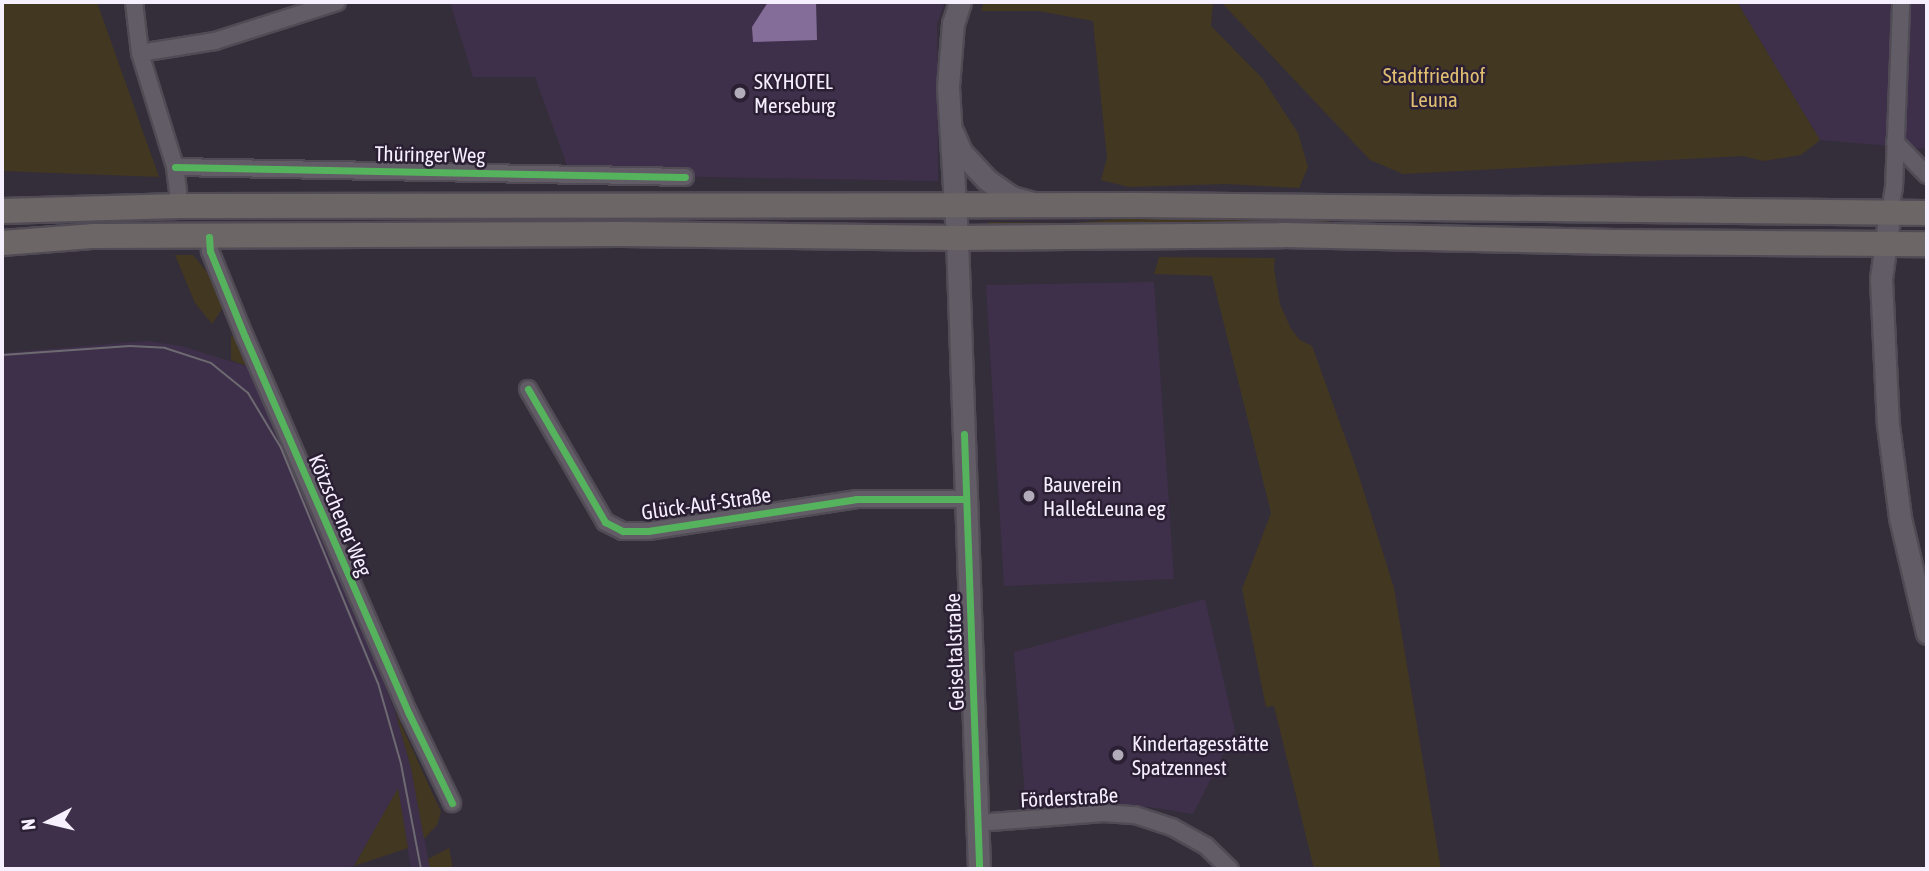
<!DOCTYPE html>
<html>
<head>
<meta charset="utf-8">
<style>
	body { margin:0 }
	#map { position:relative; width:1929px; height:871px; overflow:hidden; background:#342e3a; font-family:"Asap Condensed",sans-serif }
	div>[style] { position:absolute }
	.built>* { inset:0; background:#3e304a }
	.green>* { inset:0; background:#423721 }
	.water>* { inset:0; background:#846d99 }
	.roads { filter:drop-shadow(2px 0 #504b55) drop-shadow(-2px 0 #504b55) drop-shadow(0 2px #504b55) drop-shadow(0 -2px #504b55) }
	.street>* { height:16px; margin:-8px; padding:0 8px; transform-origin:8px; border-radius:8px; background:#615c65 }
	.secondary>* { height:21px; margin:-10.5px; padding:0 10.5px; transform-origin:10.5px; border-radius:10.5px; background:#615c65 }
	.primary>* { height:24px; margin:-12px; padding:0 12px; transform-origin:12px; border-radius:12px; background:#6d6666 }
	.tram>* { height:2px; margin:-1px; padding:0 1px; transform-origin:1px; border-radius:1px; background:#6e6a72 }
	.cycleway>* { height:7px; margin:-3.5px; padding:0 3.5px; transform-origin:3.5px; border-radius:3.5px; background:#56b35d }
	.dots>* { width:19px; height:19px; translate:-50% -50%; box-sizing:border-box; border:4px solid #2b1f34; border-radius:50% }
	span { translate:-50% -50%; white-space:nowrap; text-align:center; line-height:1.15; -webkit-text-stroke:5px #2b1f34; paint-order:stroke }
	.park-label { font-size:21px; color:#e1bf71 }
	.poi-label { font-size:21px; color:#f6effe }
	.left { translate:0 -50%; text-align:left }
	.street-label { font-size:21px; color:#f6effe }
	.frame { position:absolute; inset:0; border:4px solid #f6effe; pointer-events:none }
	.north { position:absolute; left:14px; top:787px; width:70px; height:70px; -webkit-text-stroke:5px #2b1f34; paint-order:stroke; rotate:263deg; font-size:19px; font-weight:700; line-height:28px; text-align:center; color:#f6effe }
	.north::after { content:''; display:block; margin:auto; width:24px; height:32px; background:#f6effe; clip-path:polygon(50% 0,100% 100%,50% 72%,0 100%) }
</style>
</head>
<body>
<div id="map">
	<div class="built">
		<i style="clip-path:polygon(450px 2px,945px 2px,937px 24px,938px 181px,598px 175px,568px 168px,535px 77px,473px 77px)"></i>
		<i style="clip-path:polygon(1737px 2px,1927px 2px,1927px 149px,1820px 140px)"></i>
		<i style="clip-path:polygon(1154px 282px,1174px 579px,1004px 586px,986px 285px)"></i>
		<i style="clip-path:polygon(147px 341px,181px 346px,249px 367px,286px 444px,395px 711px,411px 768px,430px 869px,411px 869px,398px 789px,354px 866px,338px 869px,2px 869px,2px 353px)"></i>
		<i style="clip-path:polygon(1205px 599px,1235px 731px,1193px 814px,1150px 807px,1026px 810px,1014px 652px)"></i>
	</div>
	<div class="green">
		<i style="clip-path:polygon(2px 2px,97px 2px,159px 177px,2px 171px)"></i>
		<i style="clip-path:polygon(984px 2px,1213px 2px,1211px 26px,1262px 78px,1298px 133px,1308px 167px,1299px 188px,1225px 184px,1129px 187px,1101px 180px,1107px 158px,1093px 21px,1038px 11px,981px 11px)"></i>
		<i style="clip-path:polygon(1221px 2px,1737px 2px,1820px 140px,1801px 155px,1763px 161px,1743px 156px,1403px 174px,1370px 160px)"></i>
		<i style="clip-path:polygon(1154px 216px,1330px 216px,1330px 225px,986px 225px,989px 222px,1073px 223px)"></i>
		<i style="clip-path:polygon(175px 255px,193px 255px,207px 272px,224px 306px,212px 324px,195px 303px)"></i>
		<i style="clip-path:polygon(1159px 257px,1275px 258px,1274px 269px,1280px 304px,1291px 329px,1300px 340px,1312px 346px,1357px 470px,1394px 588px,1441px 869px,1314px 869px,1274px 706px,1266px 707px,1242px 589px,1271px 513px,1212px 276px,1154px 274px)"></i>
		<i style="clip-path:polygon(231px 335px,237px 338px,249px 367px,231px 360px)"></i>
		<i style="clip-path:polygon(395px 711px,441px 812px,437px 825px,424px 839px,411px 768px)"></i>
		<i style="clip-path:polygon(398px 788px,408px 848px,354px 866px)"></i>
		<i style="clip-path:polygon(449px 848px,453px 869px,430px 869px,428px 859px)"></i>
	</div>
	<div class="water">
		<i style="clip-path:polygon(768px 2px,816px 2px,817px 40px,753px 42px,752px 27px)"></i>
	</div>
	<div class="roads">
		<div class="street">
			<i style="left:134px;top:2px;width:51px;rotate:83.3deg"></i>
			<i style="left:140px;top:53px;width:119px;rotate:72.9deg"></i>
			<i style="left:175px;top:167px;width:39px;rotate:83deg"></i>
			<i style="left:140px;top:53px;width:76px;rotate:-9.1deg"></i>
			<i style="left:215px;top:41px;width:128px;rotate:-17.7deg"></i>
			<i style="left:1895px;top:142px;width:46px;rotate:45.9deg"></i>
			<i style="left:175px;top:167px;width:510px;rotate:1.12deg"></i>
			<i style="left:1890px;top:212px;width:24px;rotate:-81deg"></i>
			<i style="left:1894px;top:188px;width:186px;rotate:-87.8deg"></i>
			<i style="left:209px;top:237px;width:14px;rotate:86deg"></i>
			<i style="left:210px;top:251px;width:93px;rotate:67.9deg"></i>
			<i style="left:245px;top:337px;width:411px;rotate:66.5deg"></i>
			<i style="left:409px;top:714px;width:99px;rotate:64.2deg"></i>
			<i style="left:528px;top:389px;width:154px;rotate:59.9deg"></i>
			<i style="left:605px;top:522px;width:20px;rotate:27deg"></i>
			<i style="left:623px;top:531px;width:25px"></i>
			<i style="left:648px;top:531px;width:210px;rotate:-8.7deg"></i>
			<i style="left:856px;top:499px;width:110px"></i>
			<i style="left:978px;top:823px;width:126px;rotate:-4.5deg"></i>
			<i style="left:1104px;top:813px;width:31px;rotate:4deg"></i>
			<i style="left:1135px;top:815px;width:39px;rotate:18deg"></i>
			<i style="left:1172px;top:827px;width:39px;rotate:29deg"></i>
			<i style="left:1206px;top:846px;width:33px;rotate:44deg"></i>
		</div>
		<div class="secondary">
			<i style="left:960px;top:2px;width:22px;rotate:108deg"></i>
			<i style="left:953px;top:23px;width:64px;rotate:94.5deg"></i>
			<i style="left:948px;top:87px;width:151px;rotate:86.6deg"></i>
			<i style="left:957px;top:238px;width:631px;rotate:88deg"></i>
			<i style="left:953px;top:133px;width:21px;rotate:67deg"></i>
			<i style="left:961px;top:152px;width:38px;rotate:47deg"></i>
			<i style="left:987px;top:180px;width:29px;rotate:35deg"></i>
			<i style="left:1011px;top:197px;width:20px;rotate:15deg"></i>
			<i style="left:1890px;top:212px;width:68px;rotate:97.7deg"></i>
			<i style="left:1881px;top:279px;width:146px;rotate:87.3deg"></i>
			<i style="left:1888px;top:425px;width:94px;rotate:82.6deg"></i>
			<i style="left:1900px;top:518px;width:118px;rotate:76.8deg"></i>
		</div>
		<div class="primary">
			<i style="left:2px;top:211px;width:178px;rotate:-1.6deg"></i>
			<i style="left:180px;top:206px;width:958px;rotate:-0.06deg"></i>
			<i style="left:1138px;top:205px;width:789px;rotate:0.58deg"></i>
			<i style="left:2px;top:243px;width:90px;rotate:-4.4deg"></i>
			<i style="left:92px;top:236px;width:530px;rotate:-0.22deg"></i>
			<i style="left:622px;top:234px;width:335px;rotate:0.7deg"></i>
			<i style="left:957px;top:238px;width:326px;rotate:-0.5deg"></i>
			<i style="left:1283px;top:235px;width:332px;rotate:1.2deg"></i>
			<i style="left:1615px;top:242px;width:312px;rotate:0.4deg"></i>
		</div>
	</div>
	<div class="tram">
		<i style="left:2px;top:355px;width:128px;rotate:-4deg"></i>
		<i style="left:130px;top:346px;width:35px;rotate:3deg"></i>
		<i style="left:165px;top:348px;width:48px;rotate:18.1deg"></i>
		<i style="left:211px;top:363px;width:48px;rotate:39deg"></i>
		<i style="left:248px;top:393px;width:64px;rotate:59deg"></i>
		<i style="left:281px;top:448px;width:254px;rotate:67.6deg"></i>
		<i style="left:378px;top:683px;width:84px;rotate:74.1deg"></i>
		<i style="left:401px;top:764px;width:107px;rotate:79.2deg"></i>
	</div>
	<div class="cycleway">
		<i style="left:175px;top:167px;width:510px;rotate:1.12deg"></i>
		<i style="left:209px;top:237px;width:14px;rotate:86deg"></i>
		<i style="left:210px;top:251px;width:93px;rotate:67.9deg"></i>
		<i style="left:245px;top:337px;width:411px;rotate:66.5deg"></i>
		<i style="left:409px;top:714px;width:99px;rotate:64.2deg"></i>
		<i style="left:528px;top:389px;width:154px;rotate:59.9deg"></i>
		<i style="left:605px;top:522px;width:20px;rotate:27deg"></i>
		<i style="left:623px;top:531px;width:25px"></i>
		<i style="left:648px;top:531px;width:210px;rotate:-8.7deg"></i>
		<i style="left:856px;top:499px;width:110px"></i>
		<i style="left:964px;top:434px;width:435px;rotate:88deg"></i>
	</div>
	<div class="dots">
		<i style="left:740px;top:93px;background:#b2abb9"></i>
		<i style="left:1029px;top:496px;background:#b2abb9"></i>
		<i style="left:1118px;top:755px;background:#b2abb9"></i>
	</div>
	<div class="park-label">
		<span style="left:1434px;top:87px">Stadtfriedhof<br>Leuna</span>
	</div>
	<div class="poi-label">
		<span class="left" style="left:754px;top:93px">SKYHOTEL<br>Merseburg</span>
		<span class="left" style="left:1043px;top:496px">Bauverein<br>Halle&amp;Leuna eg</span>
		<span class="left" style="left:1132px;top:755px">Kindertagesstätte<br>Spatzennest</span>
	</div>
	<div class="street-label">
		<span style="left:430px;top:154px;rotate:1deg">Thüringer Weg</span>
		<span style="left:706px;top:503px;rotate:-8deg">Glück-Auf-Straße</span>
		<span style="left:341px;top:515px;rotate:67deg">Kötzschener Weg</span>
		<span style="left:954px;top:652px;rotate:-92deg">Geiseltalstraße</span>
		<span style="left:1069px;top:797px;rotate:-3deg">Förderstraße</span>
	</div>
	<div class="frame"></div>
	<div class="north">N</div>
</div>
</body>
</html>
